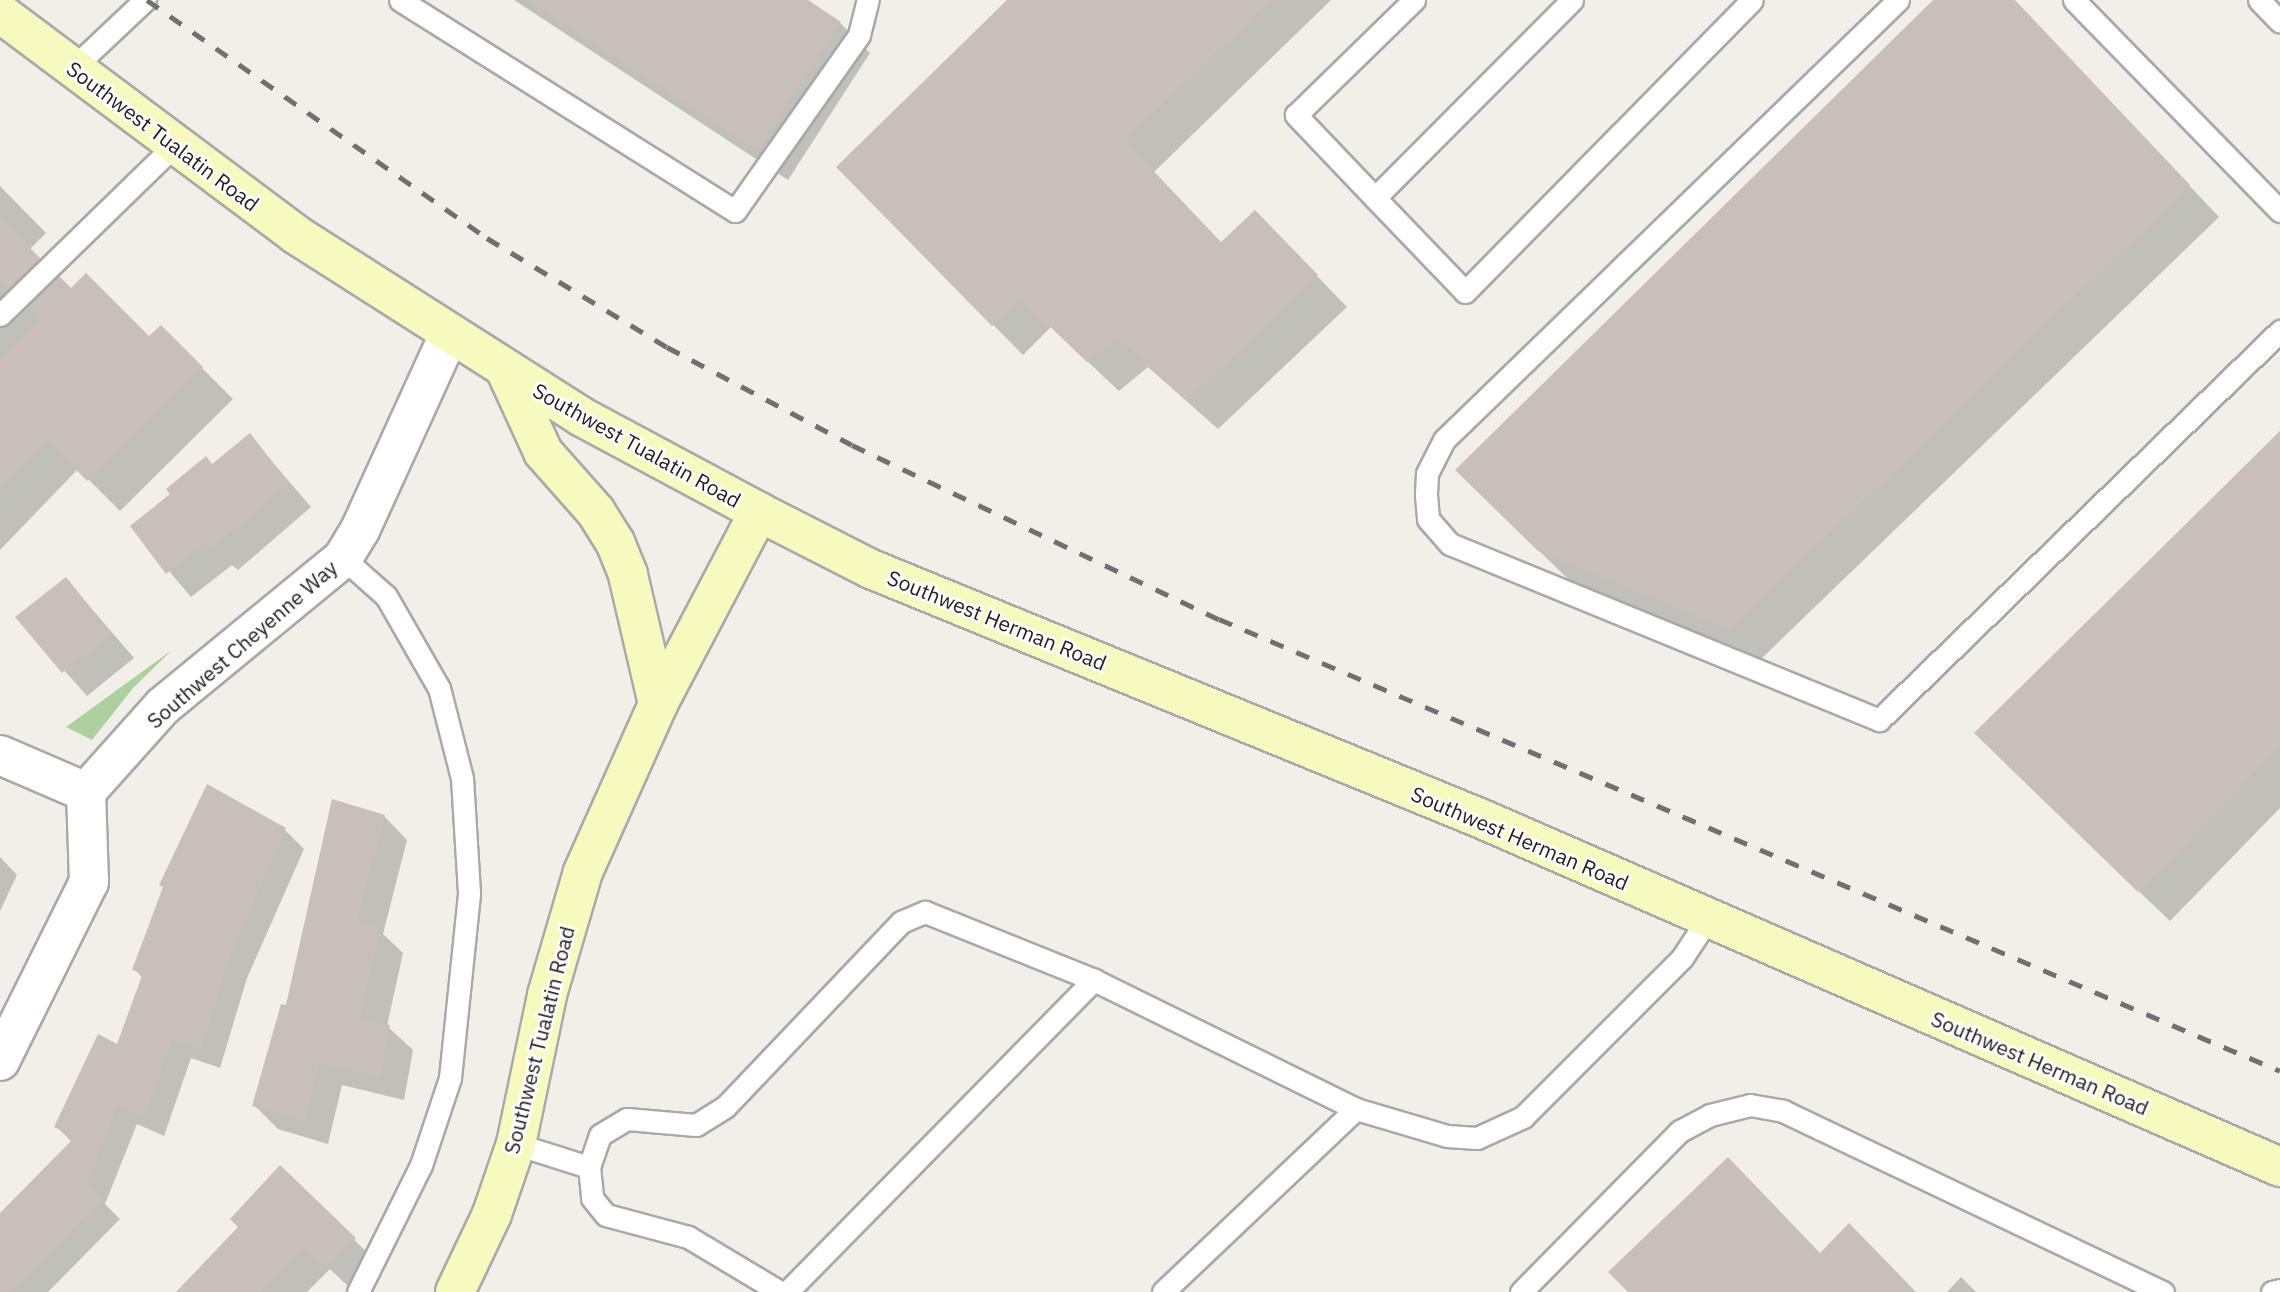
<!DOCTYPE html>
<html>
<head>
<meta charset="utf-8">
<style>
	body { margin:0 }
	#map { position:relative; width:2280px; height:1292px; overflow:hidden; background:#f2efe9; font-family:"IBM Plex Sans",sans-serif }
	div>[style] { position:absolute }
	.forest>* { inset:0; background:#add19e }
	.shadow>* { inset:0; background:#0003 }
	.building>* { inset:0; background:#c7bfb8 }
	.roads { filter:drop-shadow(2px 0 #a9a9a9) drop-shadow(-2px 0 #a9a9a9) drop-shadow(0 2px #a9a9a9) drop-shadow(0 -2px #a9a9a9) }
	.service>* { height:21px; margin:-10.5px; padding:0 10.5px; transform-origin:10.5px; border-radius:10.5px; background:#fff }
	.minor>* { height:38px; margin:-19px; padding:0 19px; transform-origin:19px; border-radius:19px; background:#fff }
	.secondary>* { height:38px; margin:-19px; padding:0 19px; transform-origin:19px; border-radius:19px; background:#f7fabf }
	.rail>* { height:5px; margin-top:-2.5px; transform-origin:0; background:repeating-linear-gradient(90deg,#707070 0 14px,transparent 0 28px) }
	span { translate:-50% -50%; white-space:nowrap; text-align:center; line-height:1.15; -webkit-text-stroke:5px #fff; paint-order:stroke }
	.street-label { font-size:21px; color:#222 }
</style>
</head>
<body>
<div id="map">
	<div class="forest">
		<i style="clip-path:polygon(172px 650px,133px 688px,92px 740px,66px 727px)"></i>
	</div>
	<div class="shadow">
		<i style="clip-path:polygon(514px 0,805px 0,840px 23px,870px 53px,788px 180px)"></i>
		<i style="clip-path:polygon(1010px 0,1331px 0,1154px 172px,1222px 244px,1285px 243px,1347px 307px,1218px 429px,1148px 367px,1119px 391px,1051px 327px,1023px 355px,838px 167px)"></i>
		<i style="clip-path:polygon(1935px 0,2014px 0,2219px 217px,1761px 659px,1570px 581px,1487px 500px)"></i>
		<i style="clip-path:polygon(0 186px,46px 233px,29px 250px,71px 291px,149px 339px,161px 327px,233px 399px,120px 511px,78px 469px,0 550px)"></i>
		<i style="clip-path:polygon(2280px 433px,2280px 808px,2170px 921px,2006px 764px)"></i>
		<i style="clip-path:polygon(250px 436px,311px 507px,238px 570px,232px 565px,191px 597px,132px 527px)"></i>
		<i style="clip-path:polygon(66px 579px,134px 658px,87px 696px,17px 617px)"></i>
		<i style="clip-path:polygon(384px 816px,407px 840px,383px 934px,403px 953px,387px 1026px,413px 1050px,404px 1100px,342px 1085px,328px 1144px,278px 1129px,254px 1105px,287px 1007px)"></i>
		<i style="clip-path:polygon(285px 830px,304px 849px,247px 978px,220px 1068px,191px 1058px,164px 1136px,137px 1124px,105px 1204px,120px 1219px,48px 1292px,0 1292px,0 1216px,72px 1142px,57px 1127px,118px 1046px,143px 978px,134px 969px)"></i>
		<i style="clip-path:polygon(0 857px,17px 875px,0 911px)"></i>
		<i style="clip-path:polygon(280px 1168px,378px 1263px,352px 1290px,330px 1269px,307px 1292px,179px 1292px,241px 1227px)"></i>
		<i style="clip-path:polygon(1961px 1277px,1976px 1292px,1947px 1292px)"></i>
	</div>
	<div class="building">
		<i style="clip-path:polygon(527px 0,808px 0,841px 22px,757px 151px)"></i>
		<i style="clip-path:polygon(1007px 0,1270px 0,1125px 141px,1221px 242px,1255px 210px,1318px 275px,1187px 400px,1117px 338px,1087px 362px,1020px 298px,992px 326px,836px 167px)"></i>
		<i style="clip-path:polygon(1933px 0,2015px 0,2190px 185px,1730px 630px,1538px 551px,1455px 470px)"></i>
		<i style="clip-path:polygon(0 218px,40px 258px,10px 287px,0 277px)"></i>
		<i style="clip-path:polygon(86px 273px,149px 336px,161px 325px,203px 367px,87px 481px,46px 439px,0 487px,0 359px,41px 318px,29px 305px,59px 276px,71px 288px)"></i>
		<i style="clip-path:polygon(2280px 431px,2280px 747px,2138px 892px,1974px 733px)"></i>
		<i style="clip-path:polygon(250px 433px,289px 483px,213px 548px,208px 542px,166px 574px,130px 526px,170px 494px,166px 489px,206px 456px,212px 464px)"></i>
		<i style="clip-path:polygon(66px 577px,112px 634px,62px 673px,15px 617px)"></i>
		<i style="clip-path:polygon(207px 784px,286px 828px,229px 959px,201px 1050px,172px 1040px,144px 1118px,118px 1106px,87px 1184px,102px 1199px,11px 1292px,0 1292px,0 1213px,75px 1137px,54px 1127px,98px 1034px,117px 1044px,143px 973px,132px 970px,163px 887px,159px 885px)"></i>
		<i style="clip-path:polygon(332px 799px,385px 815px,357px 922px,380px 928px,360px 1019px,390px 1025px,381px 1077px,319px 1063px,305px 1122px,252px 1106px,281px 1004px,286px 1005px)"></i>
		<i style="clip-path:polygon(1728px 1157px,1820px 1253px,1849px 1223px,1916px 1292px,1628px 1292px,1608px 1272px)"></i>
		<i style="clip-path:polygon(280px 1165px,356px 1238px,327px 1268px,305px 1246px,261px 1292px,176px 1292px,238px 1227px,230px 1219px)"></i>
	</div>
	<div class="roads">
		<div class="service">
			<i style="left:400px;top:0;width:396px;rotate:32.2deg"></i>
			<i style="left:735px;top:211px;width:215px;rotate:-54.8deg"></i>
			<i style="left:859px;top:35px;width:36px;rotate:-76deg"></i>
			<i style="left:1572px;top:0;width:279px;rotate:134.9deg"></i>
			<i style="left:1375px;top:198px;width:130px;rotate:46.2deg"></i>
			<i style="left:1465px;top:292px;width:409px;rotate:-45.5deg"></i>
			<i style="left:1898px;top:0;width:632px;rotate:135.9deg"></i>
			<i style="left:1444px;top:440px;width:38px;rotate:117deg"></i>
			<i style="left:1427px;top:474px;width:21px;rotate:93deg"></i>
			<i style="left:1426px;top:495px;width:24px;rotate:85deg"></i>
			<i style="left:1428px;top:519px;width:33px;rotate:49deg"></i>
			<i style="left:1450px;top:544px;width:464px;rotate:22.3deg"></i>
			<i style="left:1879px;top:720px;width:559px;rotate:-44.13deg"></i>
			<i style="left:2074px;top:0;width:295px;rotate:45.7deg"></i>
			<i style="left:2259px;top:0;width:30px;rotate:46deg"></i>
			<i style="left:73px;top:68px;width:99px;rotate:-43.4deg"></i>
			<i style="left:1375px;top:198px;width:115px;rotate:-133.6deg"></i>
			<i style="left:1296px;top:115px;width:165px;rotate:-44.3deg"></i>
			<i style="left:0;top:315px;width:243px;rotate:-44.2deg"></i>
			<i style="left:343px;top:558px;width:57px;rotate:41.5deg"></i>
			<i style="left:386px;top:596px;width:106px;rotate:60.1deg"></i>
			<i style="left:439px;top:688px;width:93px;rotate:75.7deg"></i>
			<i style="left:462px;top:778px;width:116px;rotate:86.5deg"></i>
			<i style="left:469px;top:894px;width:185px;rotate:95.9deg"></i>
			<i style="left:450px;top:1078px;width:92px;rotate:108.4deg"></i>
			<i style="left:421px;top:1165px;width:142px;rotate:116.4deg"></i>
			<i style="left:516px;top:1144px;width:77px;rotate:17.5deg"></i>
			<i style="left:589px;top:1167px;width:31px;rotate:84deg"></i>
			<i style="left:592px;top:1198px;width:22px;rotate:51deg"></i>
			<i style="left:606px;top:1215px;width:85px;rotate:15deg"></i>
			<i style="left:688px;top:1237px;width:107px;rotate:30.9deg"></i>
			<i style="left:589px;top:1167px;width:34px;rotate:-71deg"></i>
			<i style="left:600px;top:1135px;width:31px;rotate:-31deg"></i>
			<i style="left:627px;top:1119px;width:69px;rotate:5deg"></i>
			<i style="left:696px;top:1125px;width:34px;rotate:-32deg"></i>
			<i style="left:725px;top:1107px;width:255px;rotate:-46.4deg"></i>
			<i style="left:901px;top:922px;width:26px;rotate:-23deg"></i>
			<i style="left:925px;top:912px;width:182px;rotate:21.9deg"></i>
			<i style="left:1094px;top:980px;width:292px;rotate:26.2deg"></i>
			<i style="left:1356px;top:1109px;width:95px;rotate:16.5deg"></i>
			<i style="left:1447px;top:1136px;width:30px;rotate:4deg"></i>
			<i style="left:1477px;top:1138px;width:51px;rotate:-24.5deg"></i>
			<i style="left:1523px;top:1117px;width:225px;rotate:-45deg"></i>
			<i style="left:1682px;top:958px;width:45px;rotate:-56.7deg"></i>
			<i style="left:787px;top:1292px;width:438px;rotate:-45.5deg"></i>
			<i style="left:1163px;top:1292px;width:266px;rotate:-43.5deg"></i>
			<i style="left:1521px;top:1292px;width:226px;rotate:-45.4deg"></i>
			<i style="left:1680px;top:1131px;width:34px;rotate:-28deg"></i>
			<i style="left:1710px;top:1115px;width:41px;rotate:-14deg"></i>
			<i style="left:1750px;top:1105px;width:34px;rotate:10deg"></i>
			<i style="left:1783px;top:1111px;width:421px;rotate:25.5deg"></i>
			<i style="left:2272px;top:1292px;width:8px;rotate:-14deg"></i>
		</div>
		<div class="minor">
			<i style="left:0;top:755px;width:94px;rotate:23.3deg"></i>
			<i style="left:0;top:1061px;width:200px;rotate:-63.6deg"></i>
			<i style="left:89px;top:882px;width:90px;rotate:-91.9deg"></i>
			<i style="left:86px;top:792px;width:115px;rotate:-48.2deg"></i>
			<i style="left:163px;top:706px;width:233px;rotate:-39.4deg"></i>
			<i style="left:343px;top:558px;width:33px;rotate:-59deg"></i>
			<i style="left:360px;top:530px;width:214px;rotate:-65.5deg"></i>
		</div>
		<div class="secondary">
			<i style="left:0;top:13px;width:369px;rotate:36.8deg"></i>
			<i style="left:295px;top:234px;width:340px;rotate:32.5deg"></i>
			<i style="left:582px;top:417px;width:201px;rotate:28.2deg"></i>
			<i style="left:759px;top:512px;width:126px;rotate:27deg"></i>
			<i style="left:871px;top:569px;width:660px;rotate:22.25deg"></i>
			<i style="left:1482px;top:819px;width:871px;rotate:23.56deg"></i>
			<i style="left:506px;top:371px;width:89px;rotate:65.4deg"></i>
			<i style="left:543px;top:452px;width:80px;rotate:48.5deg"></i>
			<i style="left:596px;top:512px;width:36px;rotate:58deg"></i>
			<i style="left:615px;top:542px;width:35px;rotate:68deg"></i>
			<i style="left:628px;top:575px;width:132px;rotate:76.9deg"></i>
			<i style="left:455px;top:1292px;width:86px;rotate:-64.6deg"></i>
			<i style="left:492px;top:1214px;width:74px;rotate:-71.1deg"></i>
			<i style="left:516px;top:1144px;width:152px;rotate:-78.2deg"></i>
			<i style="left:547px;top:995px;width:128px;rotate:-73.7deg"></i>
			<i style="left:583px;top:872px;width:184px;rotate:-65.9deg"></i>
			<i style="left:658px;top:704px;width:217px;rotate:-62.3deg"></i>
		</div>
	</div>
	<div class="rail">
		<i style="left:147px;top:0;width:415px;rotate:35deg"></i>
		<i style="left:487px;top:238px;width:210px;rotate:31.2deg"></i>
		<i style="left:667px;top:347px;width:209px;rotate:27.9deg"></i>
		<i style="left:852px;top:445px;width:406px;rotate:25.4deg"></i>
		<i style="left:1219px;top:619px;width:1153px;rotate:23.07deg"></i>
	</div>
	<div class="street-label">
		<span style="left:163px;top:136px;rotate:37deg">Southwest Tualatin Road</span>
		<span style="left:637px;top:445px;rotate:29deg">Southwest Tualatin Road</span>
		<span style="left:997px;top:620px;rotate:22deg">Southwest Herman Road</span>
		<span style="left:242px;top:644px;rotate:-41deg">Southwest Cheyenne Way</span>
		<span style="left:1520px;top:838px;rotate:23deg">Southwest Herman Road</span>
		<span style="left:539px;top:1040px;rotate:-76deg">Southwest Tualatin Road</span>
		<span style="left:2040px;top:1063px;rotate:23deg">Southwest Herman Road</span>
	</div>
</div>
</body>
</html>
